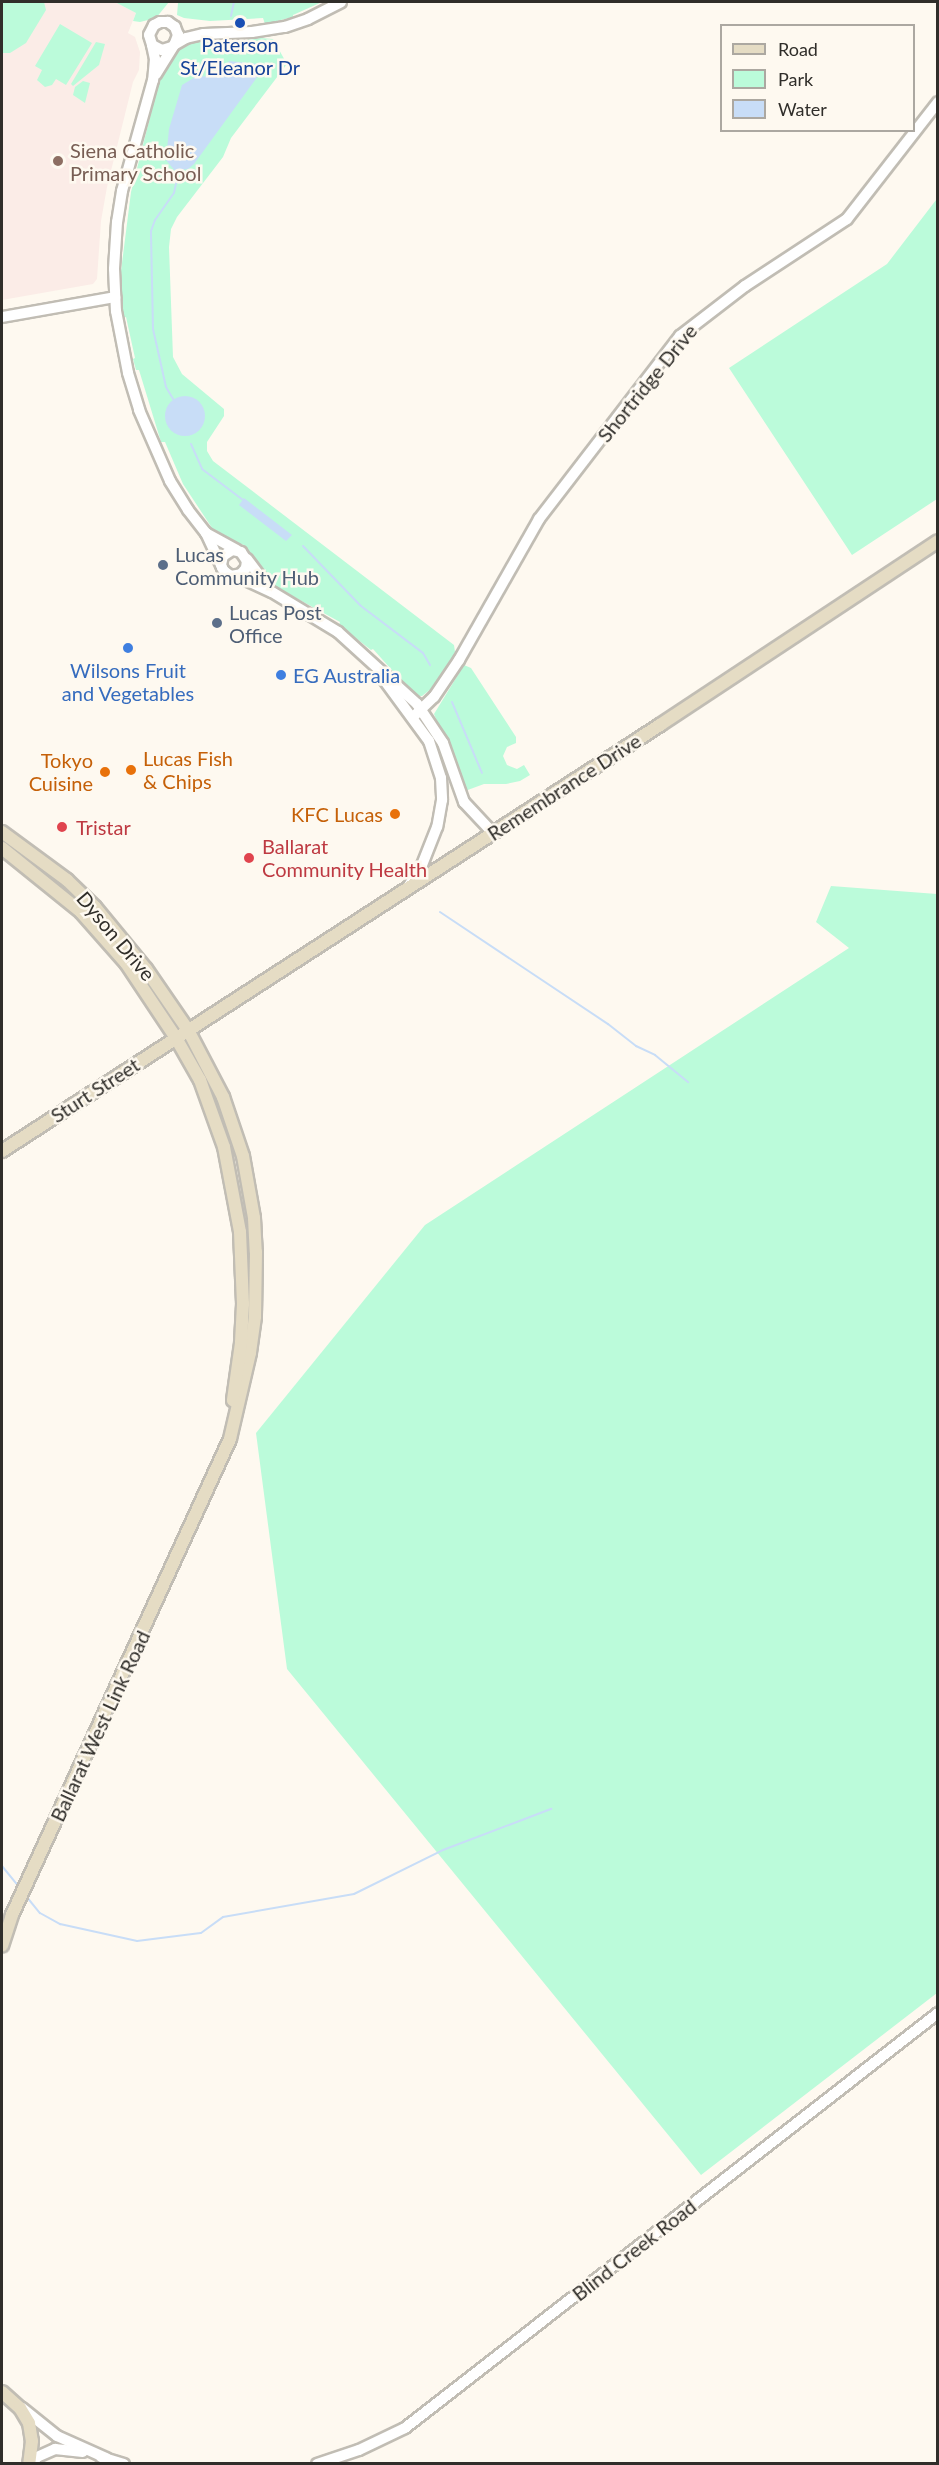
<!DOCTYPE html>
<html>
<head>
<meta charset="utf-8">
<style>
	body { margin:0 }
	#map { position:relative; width:939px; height:2465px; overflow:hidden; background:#fef9f0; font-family:Lato,sans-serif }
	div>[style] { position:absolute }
	.education>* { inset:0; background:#fbece7 }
	.green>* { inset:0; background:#bbfbda }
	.water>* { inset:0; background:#c8ddf7 }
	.round { border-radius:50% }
	.stream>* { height:2px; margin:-1px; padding:0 1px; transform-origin:1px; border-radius:1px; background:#c8ddf7 }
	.roads { filter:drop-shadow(2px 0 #c1bdb4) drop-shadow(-2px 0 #c1bdb4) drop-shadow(0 2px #c1bdb4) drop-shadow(0 -2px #c1bdb4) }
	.tertiary>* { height:10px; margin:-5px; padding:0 5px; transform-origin:5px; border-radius:5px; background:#fff }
	.secondary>* { height:12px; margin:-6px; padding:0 6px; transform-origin:6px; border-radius:6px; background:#e5dcc4 }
	.dots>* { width:16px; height:16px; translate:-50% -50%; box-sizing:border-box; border:3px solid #fef9f0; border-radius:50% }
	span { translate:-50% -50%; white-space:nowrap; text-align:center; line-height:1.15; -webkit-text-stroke:5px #fef9f0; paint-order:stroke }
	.transit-label { font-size:20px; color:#164399 }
	.education-label { font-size:20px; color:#785e54 }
	.left { translate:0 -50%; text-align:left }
	.street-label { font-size:20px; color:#302e2a }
	.service-label { font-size:20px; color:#4e5e75 }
	.shop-label { font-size:20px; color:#366cbe }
	.food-label { font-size:20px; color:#c56008 }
	.right { translate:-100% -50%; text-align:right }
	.health-label { font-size:20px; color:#be3a42 }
	.frame { position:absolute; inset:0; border:3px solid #302e2a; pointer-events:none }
	.legend { position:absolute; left:720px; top:24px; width:195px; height:108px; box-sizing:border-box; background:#fef9f0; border:2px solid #aca8a1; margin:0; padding:8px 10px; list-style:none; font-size:18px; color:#302e2a }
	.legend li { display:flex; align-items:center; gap:12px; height:30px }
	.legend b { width:30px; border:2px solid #aca8a1 }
</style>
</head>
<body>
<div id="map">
	<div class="education">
		<i style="clip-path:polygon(2px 2px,115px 2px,136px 13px,128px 33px,135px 37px,140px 52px,139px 70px,133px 82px,107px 187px,101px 221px,97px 279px,93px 284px,2px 300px)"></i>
	</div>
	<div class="green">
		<i style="clip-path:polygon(2px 2px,44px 2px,46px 10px,26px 43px,10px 53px,2px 53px)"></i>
		<i style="clip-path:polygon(115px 2px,169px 2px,156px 18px,140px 22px,133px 21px,136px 13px)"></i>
		<i style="clip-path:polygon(173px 2px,322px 2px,293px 15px,293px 17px,265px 24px,263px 18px,210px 21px,184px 18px,177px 15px,178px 3px)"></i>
		<i style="clip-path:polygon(60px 24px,92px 43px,66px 85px,56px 79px,52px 85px,45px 87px,37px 80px,42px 70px,35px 66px)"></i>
		<i style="clip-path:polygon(260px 38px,273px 39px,287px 64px,231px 138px,223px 157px,177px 217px,171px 229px,169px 247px,173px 357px,182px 374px,224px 409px,224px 416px,207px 442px,207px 451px,213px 461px,454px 645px,455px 652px,452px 658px,431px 689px,422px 696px,415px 696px,373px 649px,371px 650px,339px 625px,340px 622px,274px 586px,244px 545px,231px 542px,214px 531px,183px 484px,165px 442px,161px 442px,139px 370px,136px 370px,133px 359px,135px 358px,126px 317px,123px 318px,121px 271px,131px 192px,163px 66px,181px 44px,192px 39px,231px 42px)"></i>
		<i style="clip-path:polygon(96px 42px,105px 44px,99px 65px,73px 86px,71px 84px)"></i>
		<i style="clip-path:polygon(83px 81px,90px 83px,85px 103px,73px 95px,75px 87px)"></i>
		<i style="clip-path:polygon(936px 200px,937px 499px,852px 555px,729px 368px,887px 264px)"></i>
		<i style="clip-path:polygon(464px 665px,471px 668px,516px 737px,516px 743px,507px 747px,503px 756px,507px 765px,517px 769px,524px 765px,530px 775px,520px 781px,506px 784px,484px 784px,465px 791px,434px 714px)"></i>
		<i style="clip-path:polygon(831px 886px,937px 894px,937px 1993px,701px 2175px,287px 1669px,256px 1433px,425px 1225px,849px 948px,816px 922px)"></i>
	</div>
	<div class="water">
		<i style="clip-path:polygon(229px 61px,256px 64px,258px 76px,194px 164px,188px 169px,175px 171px,166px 160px,169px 129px,182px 85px,197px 76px,218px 77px,225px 72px)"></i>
		<i class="round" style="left:165px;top:396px;width:40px;height:40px"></i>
		<i style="clip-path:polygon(244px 498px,292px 535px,286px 541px,239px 505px)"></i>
	</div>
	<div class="stream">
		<i style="left:231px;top:16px;width:14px;rotate:-78deg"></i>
		<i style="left:175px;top:402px;width:17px;rotate:-121deg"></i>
		<i style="left:166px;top:387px;width:59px;rotate:-102.6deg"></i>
		<i style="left:153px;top:329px;width:98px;rotate:-91.2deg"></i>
		<i style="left:151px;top:231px;width:12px;rotate:-70deg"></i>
		<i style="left:155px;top:220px;width:33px;rotate:-55deg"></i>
		<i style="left:174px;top:193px;width:25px;rotate:-78deg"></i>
		<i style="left:191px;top:444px;width:27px;rotate:66deg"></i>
		<i style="left:202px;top:469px;width:51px;rotate:37.1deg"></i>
		<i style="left:303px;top:546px;width:83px;rotate:46deg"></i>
		<i style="left:361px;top:606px;width:78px;rotate:37.2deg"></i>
		<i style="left:423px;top:653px;width:14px;rotate:60deg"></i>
		<i style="left:452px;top:702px;width:77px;rotate:67.1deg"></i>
		<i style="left:440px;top:912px;width:202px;rotate:33.7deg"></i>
		<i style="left:608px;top:1024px;width:36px;rotate:38deg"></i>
		<i style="left:636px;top:1046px;width:21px;rotate:25deg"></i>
		<i style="left:655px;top:1055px;width:43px;rotate:39.3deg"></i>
		<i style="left:2px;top:1866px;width:27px;rotate:51deg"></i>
		<i style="left:26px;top:1896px;width:22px;rotate:51deg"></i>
		<i style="left:40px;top:1913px;width:23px;rotate:29deg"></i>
		<i style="left:60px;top:1924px;width:79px;rotate:12.4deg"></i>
		<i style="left:137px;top:1941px;width:64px;rotate:-7.1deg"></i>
		<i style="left:201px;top:1933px;width:27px;rotate:-36deg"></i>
		<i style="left:223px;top:1917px;width:133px;rotate:-10deg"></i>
		<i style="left:354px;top:1894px;width:99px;rotate:-26.3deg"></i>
		<i style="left:443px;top:1850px;width:116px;rotate:-20.8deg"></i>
	</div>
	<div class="roads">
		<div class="tertiary">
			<i style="left:152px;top:45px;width:14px;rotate:78deg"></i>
			<i style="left:155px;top:59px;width:21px;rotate:95deg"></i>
			<i style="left:153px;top:80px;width:115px;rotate:105.6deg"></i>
			<i style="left:122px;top:191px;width:31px;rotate:99deg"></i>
			<i style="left:117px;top:222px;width:47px;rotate:93.7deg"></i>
			<i style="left:114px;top:269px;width:42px;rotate:87.3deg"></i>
			<i style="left:116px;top:311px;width:63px;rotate:79deg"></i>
			<i style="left:128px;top:373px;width:39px;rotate:73deg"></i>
			<i style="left:139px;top:410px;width:77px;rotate:66.4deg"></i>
			<i style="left:170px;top:481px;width:34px;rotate:58deg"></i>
			<i style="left:188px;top:510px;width:29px;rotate:52deg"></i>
			<i style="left:206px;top:533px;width:38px;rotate:65deg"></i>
			<i style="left:222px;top:568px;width:5px;rotate:53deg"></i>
			<i style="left:225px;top:572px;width:7px;rotate:34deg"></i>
			<i style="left:231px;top:576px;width:10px;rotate:-11deg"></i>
			<i style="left:241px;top:574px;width:8px;rotate:-50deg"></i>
			<i style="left:246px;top:568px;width:7px;rotate:-82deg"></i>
			<i style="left:247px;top:561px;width:11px;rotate:-124deg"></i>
			<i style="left:241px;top:552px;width:9px;rotate:-167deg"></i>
			<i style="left:232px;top:550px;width:11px;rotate:146deg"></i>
			<i style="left:223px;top:556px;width:9px;rotate:103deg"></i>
			<i style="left:174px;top:45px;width:14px;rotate:-30deg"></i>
			<i style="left:186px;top:38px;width:18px;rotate:-13deg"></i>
			<i style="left:204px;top:34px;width:48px;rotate:-2.4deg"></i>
			<i style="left:252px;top:32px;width:33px;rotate:-9deg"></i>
			<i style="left:285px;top:27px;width:24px;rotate:-19deg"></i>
			<i style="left:308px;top:19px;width:37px;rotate:-27deg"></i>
			<i style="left:156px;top:74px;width:36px;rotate:-58deg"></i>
			<i style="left:175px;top:43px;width:9px;rotate:-69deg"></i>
			<i style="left:178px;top:35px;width:9px;rotate:-111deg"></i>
			<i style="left:175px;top:27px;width:9px;rotate:-144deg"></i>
			<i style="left:168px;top:22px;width:8px;rotate:180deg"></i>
			<i style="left:160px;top:22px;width:7px;rotate:153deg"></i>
			<i style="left:154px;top:25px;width:11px;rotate:117deg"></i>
			<i style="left:149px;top:35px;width:10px;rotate:73deg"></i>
			<i style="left:152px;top:45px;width:11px;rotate:27deg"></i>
			<i style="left:162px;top:50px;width:10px;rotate:-17deg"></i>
			<i style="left:2px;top:317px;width:115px;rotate:-10deg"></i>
			<i style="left:206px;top:533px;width:35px;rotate:29deg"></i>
			<i style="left:247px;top:559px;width:35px;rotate:53deg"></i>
			<i style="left:237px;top:576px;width:38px;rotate:25deg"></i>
			<i style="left:272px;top:592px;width:77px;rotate:31.2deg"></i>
			<i style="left:338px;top:632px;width:107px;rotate:42.3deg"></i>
			<i style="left:417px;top:704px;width:47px;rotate:56.3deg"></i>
			<i style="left:443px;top:743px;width:63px;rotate:70.4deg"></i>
			<i style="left:464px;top:802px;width:42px;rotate:46.9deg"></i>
			<i style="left:382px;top:677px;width:79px;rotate:53.7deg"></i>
			<i style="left:429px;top:741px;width:39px;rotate:72deg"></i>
			<i style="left:441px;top:778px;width:22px;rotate:87deg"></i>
			<i style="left:442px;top:800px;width:27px;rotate:100deg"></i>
			<i style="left:437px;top:827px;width:41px;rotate:111.5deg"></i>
			<i style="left:422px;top:865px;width:25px;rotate:122deg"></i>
			<i style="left:413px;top:717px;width:29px;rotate:-44deg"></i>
			<i style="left:434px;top:697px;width:45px;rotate:-56deg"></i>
			<i style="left:459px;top:660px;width:162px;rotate:-60.4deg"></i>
			<i style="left:539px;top:519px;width:231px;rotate:-52.4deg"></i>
			<i style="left:680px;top:336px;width:82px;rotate:-37.6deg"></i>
			<i style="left:745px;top:286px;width:122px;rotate:-33.3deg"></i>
			<i style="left:847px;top:219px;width:148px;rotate:-52.1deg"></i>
			<i style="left:22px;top:2408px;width:45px;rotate:38.7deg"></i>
			<i style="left:57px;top:2436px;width:54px;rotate:24.2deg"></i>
			<i style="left:101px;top:2457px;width:24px;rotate:17deg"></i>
			<i style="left:31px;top:2464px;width:9px;rotate:-49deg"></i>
			<i style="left:37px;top:2457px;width:20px;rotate:-24deg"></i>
			<i style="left:55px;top:2449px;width:28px;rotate:6deg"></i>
			<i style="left:317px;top:2464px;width:44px;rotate:-18.4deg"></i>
			<i style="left:359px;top:2450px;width:51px;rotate:-25.6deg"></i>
			<i style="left:405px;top:2428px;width:676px;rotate:-37.9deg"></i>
		</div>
		<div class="secondary">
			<i style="left:2px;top:832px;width:81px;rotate:36.4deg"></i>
			<i style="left:67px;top:880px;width:39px;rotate:44deg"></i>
			<i style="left:95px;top:907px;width:80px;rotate:50.6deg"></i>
			<i style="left:146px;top:969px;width:74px;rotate:55.5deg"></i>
			<i style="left:188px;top:1030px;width:76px;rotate:62.4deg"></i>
			<i style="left:223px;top:1097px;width:62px;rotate:71.3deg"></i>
			<i style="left:243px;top:1156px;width:63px;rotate:79.9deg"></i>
			<i style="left:254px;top:1218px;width:34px;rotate:87deg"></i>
			<i style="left:256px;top:1252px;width:65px;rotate:90.9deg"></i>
			<i style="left:255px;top:1317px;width:36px;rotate:98deg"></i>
			<i style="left:250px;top:1353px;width:88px;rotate:103.1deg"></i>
			<i style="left:230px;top:1439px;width:524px;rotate:114.61deg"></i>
			<i style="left:12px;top:1915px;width:32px;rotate:108deg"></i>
			<i style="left:2px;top:848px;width:102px;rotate:39deg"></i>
			<i style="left:81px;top:912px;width:68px;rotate:48.6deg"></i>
			<i style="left:126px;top:963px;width:90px;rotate:56.3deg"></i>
			<i style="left:176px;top:1038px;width:48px;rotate:60.3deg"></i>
			<i style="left:200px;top:1080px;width:71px;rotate:70.3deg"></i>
			<i style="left:224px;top:1147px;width:86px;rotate:79.3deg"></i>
			<i style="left:240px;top:1232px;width:72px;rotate:87.6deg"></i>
			<i style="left:243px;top:1304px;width:39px;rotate:93deg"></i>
			<i style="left:241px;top:1343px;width:58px;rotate:98deg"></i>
			<i style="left:2px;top:1151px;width:784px;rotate:-32.92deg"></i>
			<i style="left:660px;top:725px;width:333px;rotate:-33.5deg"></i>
			<i style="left:2px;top:2392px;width:24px;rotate:42deg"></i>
			<i style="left:20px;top:2408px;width:17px;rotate:59deg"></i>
			<i style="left:29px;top:2423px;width:18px;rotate:81deg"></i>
			<i style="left:32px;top:2441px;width:23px;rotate:97deg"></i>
		</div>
	</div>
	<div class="dots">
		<i style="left:240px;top:23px;background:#1a4fb4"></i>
		<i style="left:58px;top:161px;background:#8d6e63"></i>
		<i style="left:163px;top:565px;background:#5c6f8a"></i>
		<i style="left:217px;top:623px;background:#5c6f8a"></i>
		<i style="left:128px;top:648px;background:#3f7fe0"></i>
		<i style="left:281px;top:675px;background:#3f7fe0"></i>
		<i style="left:131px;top:770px;background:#e8710a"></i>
		<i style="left:105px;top:772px;background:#e8710a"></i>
		<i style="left:395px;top:814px;background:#e8710a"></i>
		<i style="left:62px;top:827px;background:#e0444e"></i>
		<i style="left:249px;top:858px;background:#e0444e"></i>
	</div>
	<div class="transit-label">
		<span style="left:240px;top:56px">Paterson<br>St/Eleanor Dr</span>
	</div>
	<div class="education-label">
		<span class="left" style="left:70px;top:162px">Siena Catholic<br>Primary School</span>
	</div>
	<div class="street-label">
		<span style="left:647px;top:383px;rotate:-51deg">Shortridge Drive</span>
		<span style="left:564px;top:787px;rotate:-33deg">Remembrance Drive</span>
		<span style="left:116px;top:936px;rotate:50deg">Dyson Drive</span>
		<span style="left:95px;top:1090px;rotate:-33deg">Sturt Street</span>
		<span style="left:100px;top:1726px;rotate:-65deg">Ballarat West Link Road</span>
		<span style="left:634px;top:2250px;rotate:-38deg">Blind Creek Road</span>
	</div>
	<div class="service-label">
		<span class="left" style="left:175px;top:566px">Lucas<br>Community Hub</span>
		<span class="left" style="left:229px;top:624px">Lucas Post<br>Office</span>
	</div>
	<div class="shop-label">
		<span style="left:128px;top:682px">Wilsons Fruit<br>and Vegetables</span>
		<span class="left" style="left:293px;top:675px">EG Australia</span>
	</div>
	<div class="food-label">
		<span class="left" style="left:143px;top:770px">Lucas Fish<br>&amp; Chips</span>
		<span class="right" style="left:93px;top:772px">Tokyo<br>Cuisine</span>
		<span class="right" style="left:383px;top:814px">KFC Lucas</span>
	</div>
	<div class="health-label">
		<span class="left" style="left:76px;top:827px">Tristar</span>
		<span class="left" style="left:262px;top:858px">Ballarat<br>Community Health</span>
	</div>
	<div class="frame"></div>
	<ul class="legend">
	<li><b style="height:8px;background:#e5dcc4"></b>Road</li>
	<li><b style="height:16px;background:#bbfbda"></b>Park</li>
	<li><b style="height:16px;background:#c8ddf7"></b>Water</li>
	</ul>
</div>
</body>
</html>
